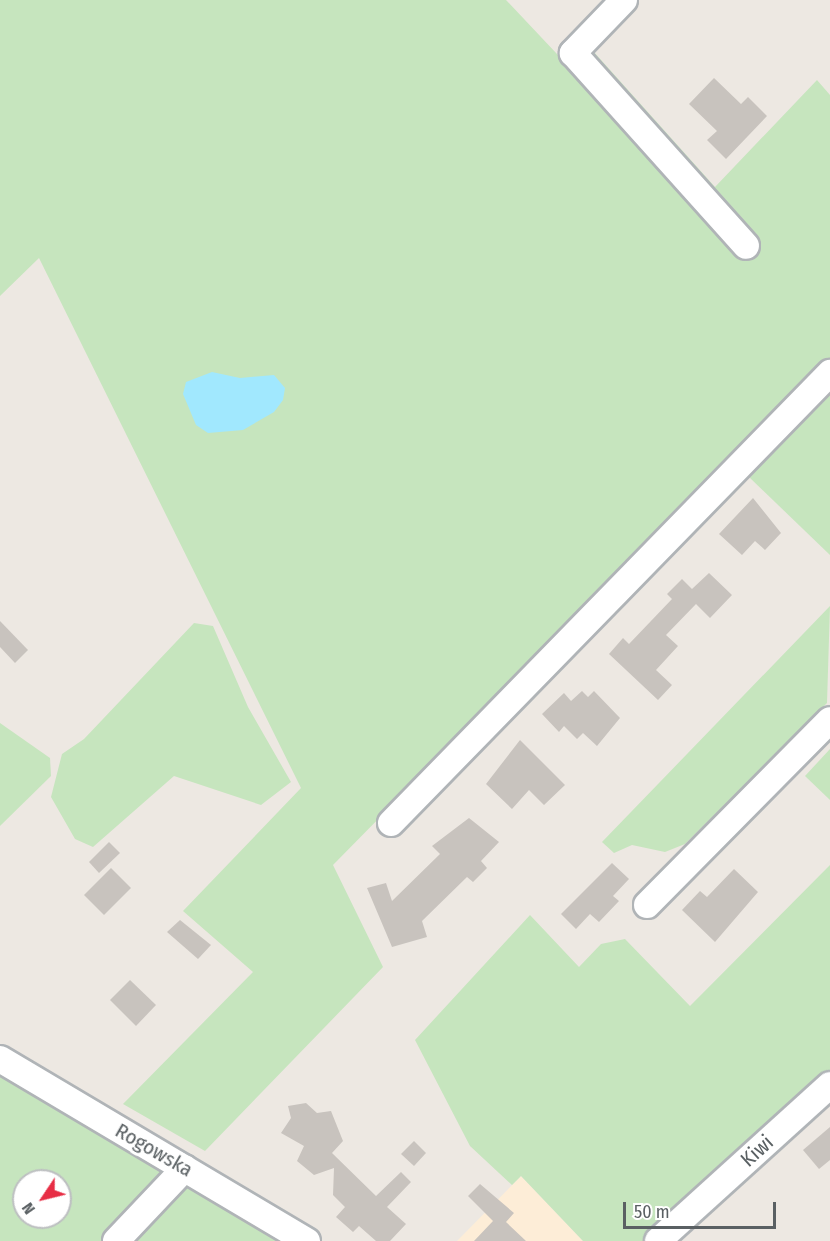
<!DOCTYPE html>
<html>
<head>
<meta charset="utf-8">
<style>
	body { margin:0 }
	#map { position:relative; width:830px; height:1241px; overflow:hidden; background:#ede8e2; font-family:"Fira Sans Condensed",sans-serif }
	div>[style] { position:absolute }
	.commercial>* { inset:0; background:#fdedd7 }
	.green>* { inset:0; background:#c6e5be }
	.water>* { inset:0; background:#a1e8fe }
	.building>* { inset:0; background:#c8c3be }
	.roads { filter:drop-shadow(2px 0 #b0b4b7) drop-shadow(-2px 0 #b0b4b7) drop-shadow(0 2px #b0b4b7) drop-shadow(0 -2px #b0b4b7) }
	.minor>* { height:26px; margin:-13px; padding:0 13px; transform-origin:13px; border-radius:13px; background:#fff }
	span { translate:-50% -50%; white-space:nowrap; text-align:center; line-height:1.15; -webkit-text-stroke:6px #fff; paint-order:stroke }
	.street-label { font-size:21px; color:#5a6063 }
	.north { position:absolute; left:12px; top:1169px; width:60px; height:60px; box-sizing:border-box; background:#fff; border:2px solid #bdbfc1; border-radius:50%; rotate:235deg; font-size:16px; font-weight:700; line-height:24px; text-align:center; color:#5a6063 }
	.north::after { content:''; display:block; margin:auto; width:21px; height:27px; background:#e72e45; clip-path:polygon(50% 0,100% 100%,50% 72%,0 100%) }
	.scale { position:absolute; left:623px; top:1202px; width:153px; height:27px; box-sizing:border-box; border:3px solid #5a6063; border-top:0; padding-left:8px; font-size:18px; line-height:21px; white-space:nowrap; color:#5a6063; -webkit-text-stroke:4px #fff; paint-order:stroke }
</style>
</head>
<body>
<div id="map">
	<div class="commercial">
		<i style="clip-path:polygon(521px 1176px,583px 1241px,457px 1241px)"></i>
	</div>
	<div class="green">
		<i style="clip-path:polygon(0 0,506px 0,573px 71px,593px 51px,715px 187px,817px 80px,830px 95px,830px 360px,333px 865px,383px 967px,205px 1151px,123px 1104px,253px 972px,183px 911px,301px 788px,39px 258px,0 296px)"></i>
		<i style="clip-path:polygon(830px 390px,830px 555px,749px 477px)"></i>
		<i style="clip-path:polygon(830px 606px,827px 703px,685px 844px,665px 852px,632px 845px,614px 853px,602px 842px)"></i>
		<i style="clip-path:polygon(194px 623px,213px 626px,248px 707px,291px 782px,261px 805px,174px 776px,93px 847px,75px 839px,51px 797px,62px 754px,84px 739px)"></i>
		<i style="clip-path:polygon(0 723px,50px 758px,51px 776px,0 826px)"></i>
		<i style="clip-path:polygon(830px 749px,830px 800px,805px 776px)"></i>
		<i style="clip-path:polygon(830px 865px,830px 1074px,646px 1241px,583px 1241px,521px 1176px,512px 1185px,470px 1146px,415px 1040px,530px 915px,579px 967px,601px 944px,625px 939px,690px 1006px)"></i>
		<i style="clip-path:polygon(evenodd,0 1071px,288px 1241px,0 1241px,0 1071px,24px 1181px,60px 1181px,60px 1217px,24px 1217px,24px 1181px)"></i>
	</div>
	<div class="water">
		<i style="clip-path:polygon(212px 372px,240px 378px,274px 375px,285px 388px,283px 400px,274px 412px,243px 430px,208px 433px,196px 425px,183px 394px,186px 382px)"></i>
	</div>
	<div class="building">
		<i style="clip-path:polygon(714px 78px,741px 104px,748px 97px,767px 116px,726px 159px,707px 140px,717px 131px,689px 104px)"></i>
		<i style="clip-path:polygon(753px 498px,781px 533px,765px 550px,755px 541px,742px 555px,719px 534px)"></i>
		<i style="clip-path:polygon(709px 573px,732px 595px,710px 618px,696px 604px,666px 635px,678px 646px,656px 670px,672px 685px,658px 700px,609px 654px,623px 638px,629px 644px,672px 599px,667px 594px,682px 579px,692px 589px)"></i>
		<i style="clip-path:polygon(0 621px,28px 650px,15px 663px,0 647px)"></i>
		<i style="clip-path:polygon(582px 691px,588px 697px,594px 691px,620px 718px,597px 746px,583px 733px,577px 739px,564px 726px,559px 732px,542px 714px,564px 693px,571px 701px)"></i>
		<i style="clip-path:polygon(520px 740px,565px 785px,544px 805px,529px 790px,512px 809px,486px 784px)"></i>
		<i style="clip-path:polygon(469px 818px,499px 842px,481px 861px,487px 868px,473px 882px,467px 877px,422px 921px,427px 937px,392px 947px,367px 888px,386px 883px,392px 901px,440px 854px,432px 846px)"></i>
		<i style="clip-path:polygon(109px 842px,120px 853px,99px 873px,89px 862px)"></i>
		<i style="clip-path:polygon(612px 863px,629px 879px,613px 896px,619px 901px,599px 922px,590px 914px,576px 929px,561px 914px)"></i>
		<i style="clip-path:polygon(111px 868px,131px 888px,104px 915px,84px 895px)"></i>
		<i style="clip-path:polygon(734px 869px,758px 892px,715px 942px,682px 910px,700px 891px,707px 897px)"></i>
		<i style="clip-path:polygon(180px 920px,211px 945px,198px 959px,167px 932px)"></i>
		<i style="clip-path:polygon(130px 980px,156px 1005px,136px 1026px,110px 1000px)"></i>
		<i style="clip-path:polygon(306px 1103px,317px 1113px,331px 1111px,343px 1141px,332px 1153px,376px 1196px,401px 1172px,411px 1182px,387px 1207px,406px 1224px,390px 1241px,376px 1241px,359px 1226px,353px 1232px,336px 1217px,345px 1207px,333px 1195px,334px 1168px,314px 1175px,297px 1161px,304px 1146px,281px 1133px,291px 1118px,288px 1106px)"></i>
		<i style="clip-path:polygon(830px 1127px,830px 1160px,819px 1169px,803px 1150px)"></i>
		<i style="clip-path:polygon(414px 1141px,426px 1153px,414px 1166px,401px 1154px)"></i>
		<i style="clip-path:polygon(480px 1184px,514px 1213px,506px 1222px,526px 1241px,474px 1241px,493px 1221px,468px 1196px)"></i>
	</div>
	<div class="roads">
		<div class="minor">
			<i style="left:624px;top:0;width:74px;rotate:133.9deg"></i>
			<i style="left:573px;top:53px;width:259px;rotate:48.1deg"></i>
			<i style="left:391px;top:823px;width:629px;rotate:-45.71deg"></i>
			<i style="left:647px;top:905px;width:260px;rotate:-45.3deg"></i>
			<i style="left:0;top:1059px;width:357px;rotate:30.7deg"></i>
			<i style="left:116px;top:1241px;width:100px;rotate:-46.6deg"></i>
			<i style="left:658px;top:1241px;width:232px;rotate:-42.2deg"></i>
		</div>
	</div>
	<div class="street-label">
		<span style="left:154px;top:1150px;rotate:30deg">Rogowska</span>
		<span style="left:757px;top:1151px;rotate:-42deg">Kiwi</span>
	</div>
	<div class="north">N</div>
	<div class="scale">50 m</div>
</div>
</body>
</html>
